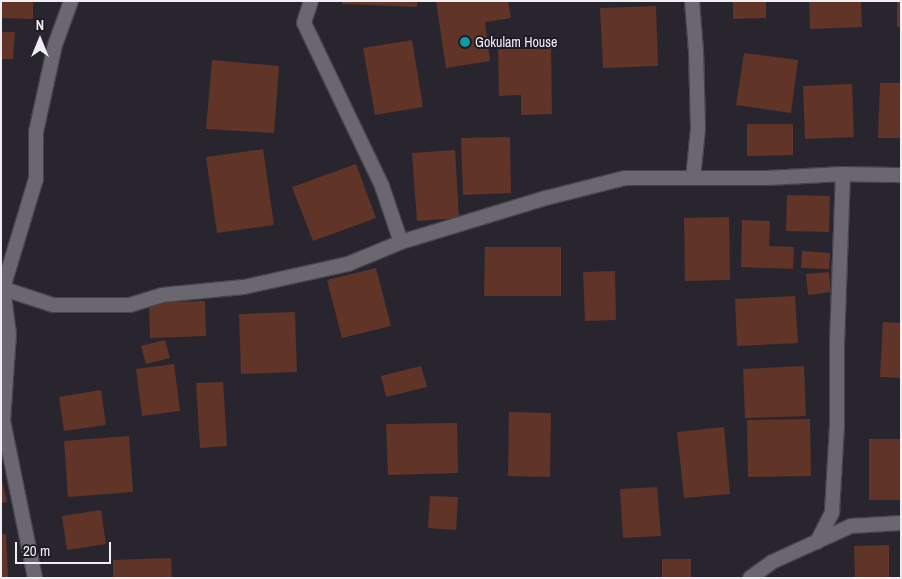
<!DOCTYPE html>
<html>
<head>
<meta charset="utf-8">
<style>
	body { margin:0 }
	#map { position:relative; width:902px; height:579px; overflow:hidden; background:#29252f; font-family:"Archivo Narrow",sans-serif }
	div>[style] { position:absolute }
	.building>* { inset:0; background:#603426 }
	.roads { filter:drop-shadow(1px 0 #47444c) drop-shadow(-1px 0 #47444c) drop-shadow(0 1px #47444c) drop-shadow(0 -1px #47444c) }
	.minor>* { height:14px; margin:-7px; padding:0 7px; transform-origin:7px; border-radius:7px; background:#6a6771 }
	.dots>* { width:14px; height:14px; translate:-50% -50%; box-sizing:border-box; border:2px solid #1f1c25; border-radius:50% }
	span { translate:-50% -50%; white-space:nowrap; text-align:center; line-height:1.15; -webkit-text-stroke:4px #1f1c25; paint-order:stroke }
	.poi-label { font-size:14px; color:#f0eef5 }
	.left { translate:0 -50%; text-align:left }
	.frame { position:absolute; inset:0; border:2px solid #f0eef5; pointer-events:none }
	.north { position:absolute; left:15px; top:15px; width:50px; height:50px; -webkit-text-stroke:4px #1f1c25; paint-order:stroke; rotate:0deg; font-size:14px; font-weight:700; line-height:20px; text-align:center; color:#f0eef5 }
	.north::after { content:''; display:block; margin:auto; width:18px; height:22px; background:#f0eef5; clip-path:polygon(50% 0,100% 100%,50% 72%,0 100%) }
	.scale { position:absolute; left:15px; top:542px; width:96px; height:22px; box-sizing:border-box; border:2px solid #f0eef5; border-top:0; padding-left:6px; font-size:15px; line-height:18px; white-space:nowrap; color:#f0eef5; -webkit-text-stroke:4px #1f1c25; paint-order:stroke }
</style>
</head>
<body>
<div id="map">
	<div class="building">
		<i style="clip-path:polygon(1px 1px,33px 1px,33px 19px,1px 18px)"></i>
		<i style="clip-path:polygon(342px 1px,417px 1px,417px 7px,342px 4px)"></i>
		<i style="clip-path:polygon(436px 1px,508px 1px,511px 18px,485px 22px,490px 61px,446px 68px)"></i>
		<i style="clip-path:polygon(733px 1px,766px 1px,766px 18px,733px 19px)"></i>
		<i style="clip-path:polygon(809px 1px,861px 1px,862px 27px,810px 29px)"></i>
		<i style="clip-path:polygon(897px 1px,901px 1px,901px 27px,897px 27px)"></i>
		<i style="clip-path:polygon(656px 6px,658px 66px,603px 68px,600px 8px)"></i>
		<i style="clip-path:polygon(1px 32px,15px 32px,13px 59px,1px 59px)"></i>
		<i style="clip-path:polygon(412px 40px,423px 107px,375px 115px,363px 48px)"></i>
		<i style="clip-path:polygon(551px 48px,552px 114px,521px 115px,521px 95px,499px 96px,498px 49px)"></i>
		<i style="clip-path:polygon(744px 53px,798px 60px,791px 113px,736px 105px)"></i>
		<i style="clip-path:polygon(212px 60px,279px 66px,274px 133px,206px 129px)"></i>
		<i style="clip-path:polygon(880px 83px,901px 83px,901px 138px,878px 138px)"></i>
		<i style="clip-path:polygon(852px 84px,854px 137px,805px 139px,803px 86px)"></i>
		<i style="clip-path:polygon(747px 124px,793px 124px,793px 155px,747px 156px)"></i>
		<i style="clip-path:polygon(510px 137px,511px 193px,463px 195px,461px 138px)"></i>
		<i style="clip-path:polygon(263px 149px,274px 225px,217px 233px,206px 157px)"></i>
		<i style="clip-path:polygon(455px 150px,459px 218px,417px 221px,412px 153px)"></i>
		<i style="clip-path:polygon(356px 164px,376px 218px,313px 241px,292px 187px)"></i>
		<i style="clip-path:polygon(787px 195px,830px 196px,829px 232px,786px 231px)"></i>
		<i style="clip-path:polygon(729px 217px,730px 280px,685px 281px,684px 218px)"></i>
		<i style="clip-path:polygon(742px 220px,770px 221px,769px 246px,794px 247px,793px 269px,741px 267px)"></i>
		<i style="clip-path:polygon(485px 247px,561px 247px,561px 296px,484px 296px)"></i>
		<i style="clip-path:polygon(802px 251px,830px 253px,829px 269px,801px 268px)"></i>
		<i style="clip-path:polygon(376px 268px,391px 326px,342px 338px,327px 280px)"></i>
		<i style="clip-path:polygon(615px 271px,616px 320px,585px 321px,583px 272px)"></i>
		<i style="clip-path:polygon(829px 272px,831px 292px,808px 295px,806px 274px)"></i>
		<i style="clip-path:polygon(795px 296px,798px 343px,737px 346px,735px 299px)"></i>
		<i style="clip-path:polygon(205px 301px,206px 336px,150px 338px,149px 303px)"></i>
		<i style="clip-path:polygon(295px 312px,297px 372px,241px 374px,239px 314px)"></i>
		<i style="clip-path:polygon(883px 322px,901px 323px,901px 378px,880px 377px)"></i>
		<i style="clip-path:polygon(165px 340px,170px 358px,146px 364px,141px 346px)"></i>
		<i style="clip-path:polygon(174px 364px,180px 411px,142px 416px,136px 369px)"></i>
		<i style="clip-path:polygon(421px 366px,427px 387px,386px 397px,381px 376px)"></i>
		<i style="clip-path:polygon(804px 366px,806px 416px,745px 418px,743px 369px)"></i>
		<i style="clip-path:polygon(223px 382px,227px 446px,200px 448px,196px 383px)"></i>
		<i style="clip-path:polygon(101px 390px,106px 425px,64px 431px,59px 397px)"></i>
		<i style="clip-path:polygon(509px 412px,551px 413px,550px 477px,508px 476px)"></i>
		<i style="clip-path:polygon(810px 419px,811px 476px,748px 477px,747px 420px)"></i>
		<i style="clip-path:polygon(457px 423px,458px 473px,388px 475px,386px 424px)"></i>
		<i style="clip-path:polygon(724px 427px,730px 494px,684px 498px,677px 432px)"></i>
		<i style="clip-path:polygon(129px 436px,133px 492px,68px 497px,64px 441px)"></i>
		<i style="clip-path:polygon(869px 439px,901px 439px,901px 500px,869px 500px)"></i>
		<i style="clip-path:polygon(1px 475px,7px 502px,1px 503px)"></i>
		<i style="clip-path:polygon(657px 487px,661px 536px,623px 538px,620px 489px)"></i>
		<i style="clip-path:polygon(430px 496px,458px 497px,456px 530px,428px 528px)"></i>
		<i style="clip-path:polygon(101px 510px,106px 544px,67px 550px,62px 516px)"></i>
		<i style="clip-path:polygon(1px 534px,6px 534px,8px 578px,1px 578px)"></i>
		<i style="clip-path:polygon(889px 545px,889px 578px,855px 578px,854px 546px)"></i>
		<i style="clip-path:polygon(171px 558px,172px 578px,113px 578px,113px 560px)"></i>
		<i style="clip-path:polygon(662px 559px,691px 559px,691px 578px,662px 578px)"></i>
	</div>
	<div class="roads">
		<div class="minor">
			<i style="left:311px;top:1px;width:23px;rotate:108deg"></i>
			<i style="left:304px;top:23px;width:181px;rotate:64.4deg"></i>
			<i style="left:382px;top:186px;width:59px;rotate:71.3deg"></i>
			<i style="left:692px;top:1px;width:50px;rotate:85.4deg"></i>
			<i style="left:696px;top:51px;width:78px;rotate:88.5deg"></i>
			<i style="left:698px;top:129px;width:49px;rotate:95.8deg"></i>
			<i style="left:1px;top:288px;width:55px;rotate:18.1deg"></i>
			<i style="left:53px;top:305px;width:77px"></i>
			<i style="left:130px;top:305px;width:34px;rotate:-17deg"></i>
			<i style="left:162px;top:295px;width:82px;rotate:-5.6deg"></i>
			<i style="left:244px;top:287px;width:107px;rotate:-12.5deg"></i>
			<i style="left:348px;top:264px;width:57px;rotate:-22.5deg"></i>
			<i style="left:401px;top:242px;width:152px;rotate:-16.9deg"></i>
			<i style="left:546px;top:198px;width:81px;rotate:-14.2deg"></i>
			<i style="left:625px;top:178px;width:142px"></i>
			<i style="left:767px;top:178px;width:76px;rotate:-3deg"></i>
			<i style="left:817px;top:542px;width:34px;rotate:-63deg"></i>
			<i style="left:832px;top:512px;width:88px;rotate:-86.7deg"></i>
			<i style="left:837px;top:424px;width:80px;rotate:-90deg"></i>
			<i style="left:837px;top:344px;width:170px;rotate:-88deg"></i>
			<i style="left:843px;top:174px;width:58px;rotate:1deg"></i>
			<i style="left:35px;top:578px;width:160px;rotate:-101.5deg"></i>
			<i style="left:3px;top:421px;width:87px;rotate:-86.1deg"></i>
			<i style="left:9px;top:334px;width:46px;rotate:-97.4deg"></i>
			<i style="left:3px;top:288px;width:114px;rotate:-73.2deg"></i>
			<i style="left:36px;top:179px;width:47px;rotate:-90deg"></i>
			<i style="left:36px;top:132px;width:89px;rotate:-77.7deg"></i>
			<i style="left:55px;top:45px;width:47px;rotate:-70deg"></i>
			<i style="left:750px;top:578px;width:27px;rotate:-36deg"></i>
			<i style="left:772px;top:562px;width:87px;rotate:-24.5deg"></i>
			<i style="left:851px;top:526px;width:50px;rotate:-3.4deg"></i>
		</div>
	</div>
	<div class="dots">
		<i style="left:465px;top:42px;background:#0f9aa8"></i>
	</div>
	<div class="poi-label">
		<span class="left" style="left:475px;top:42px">Gokulam House</span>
	</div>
	<div class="frame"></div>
	<div class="north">N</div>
	<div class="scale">20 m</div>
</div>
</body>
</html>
